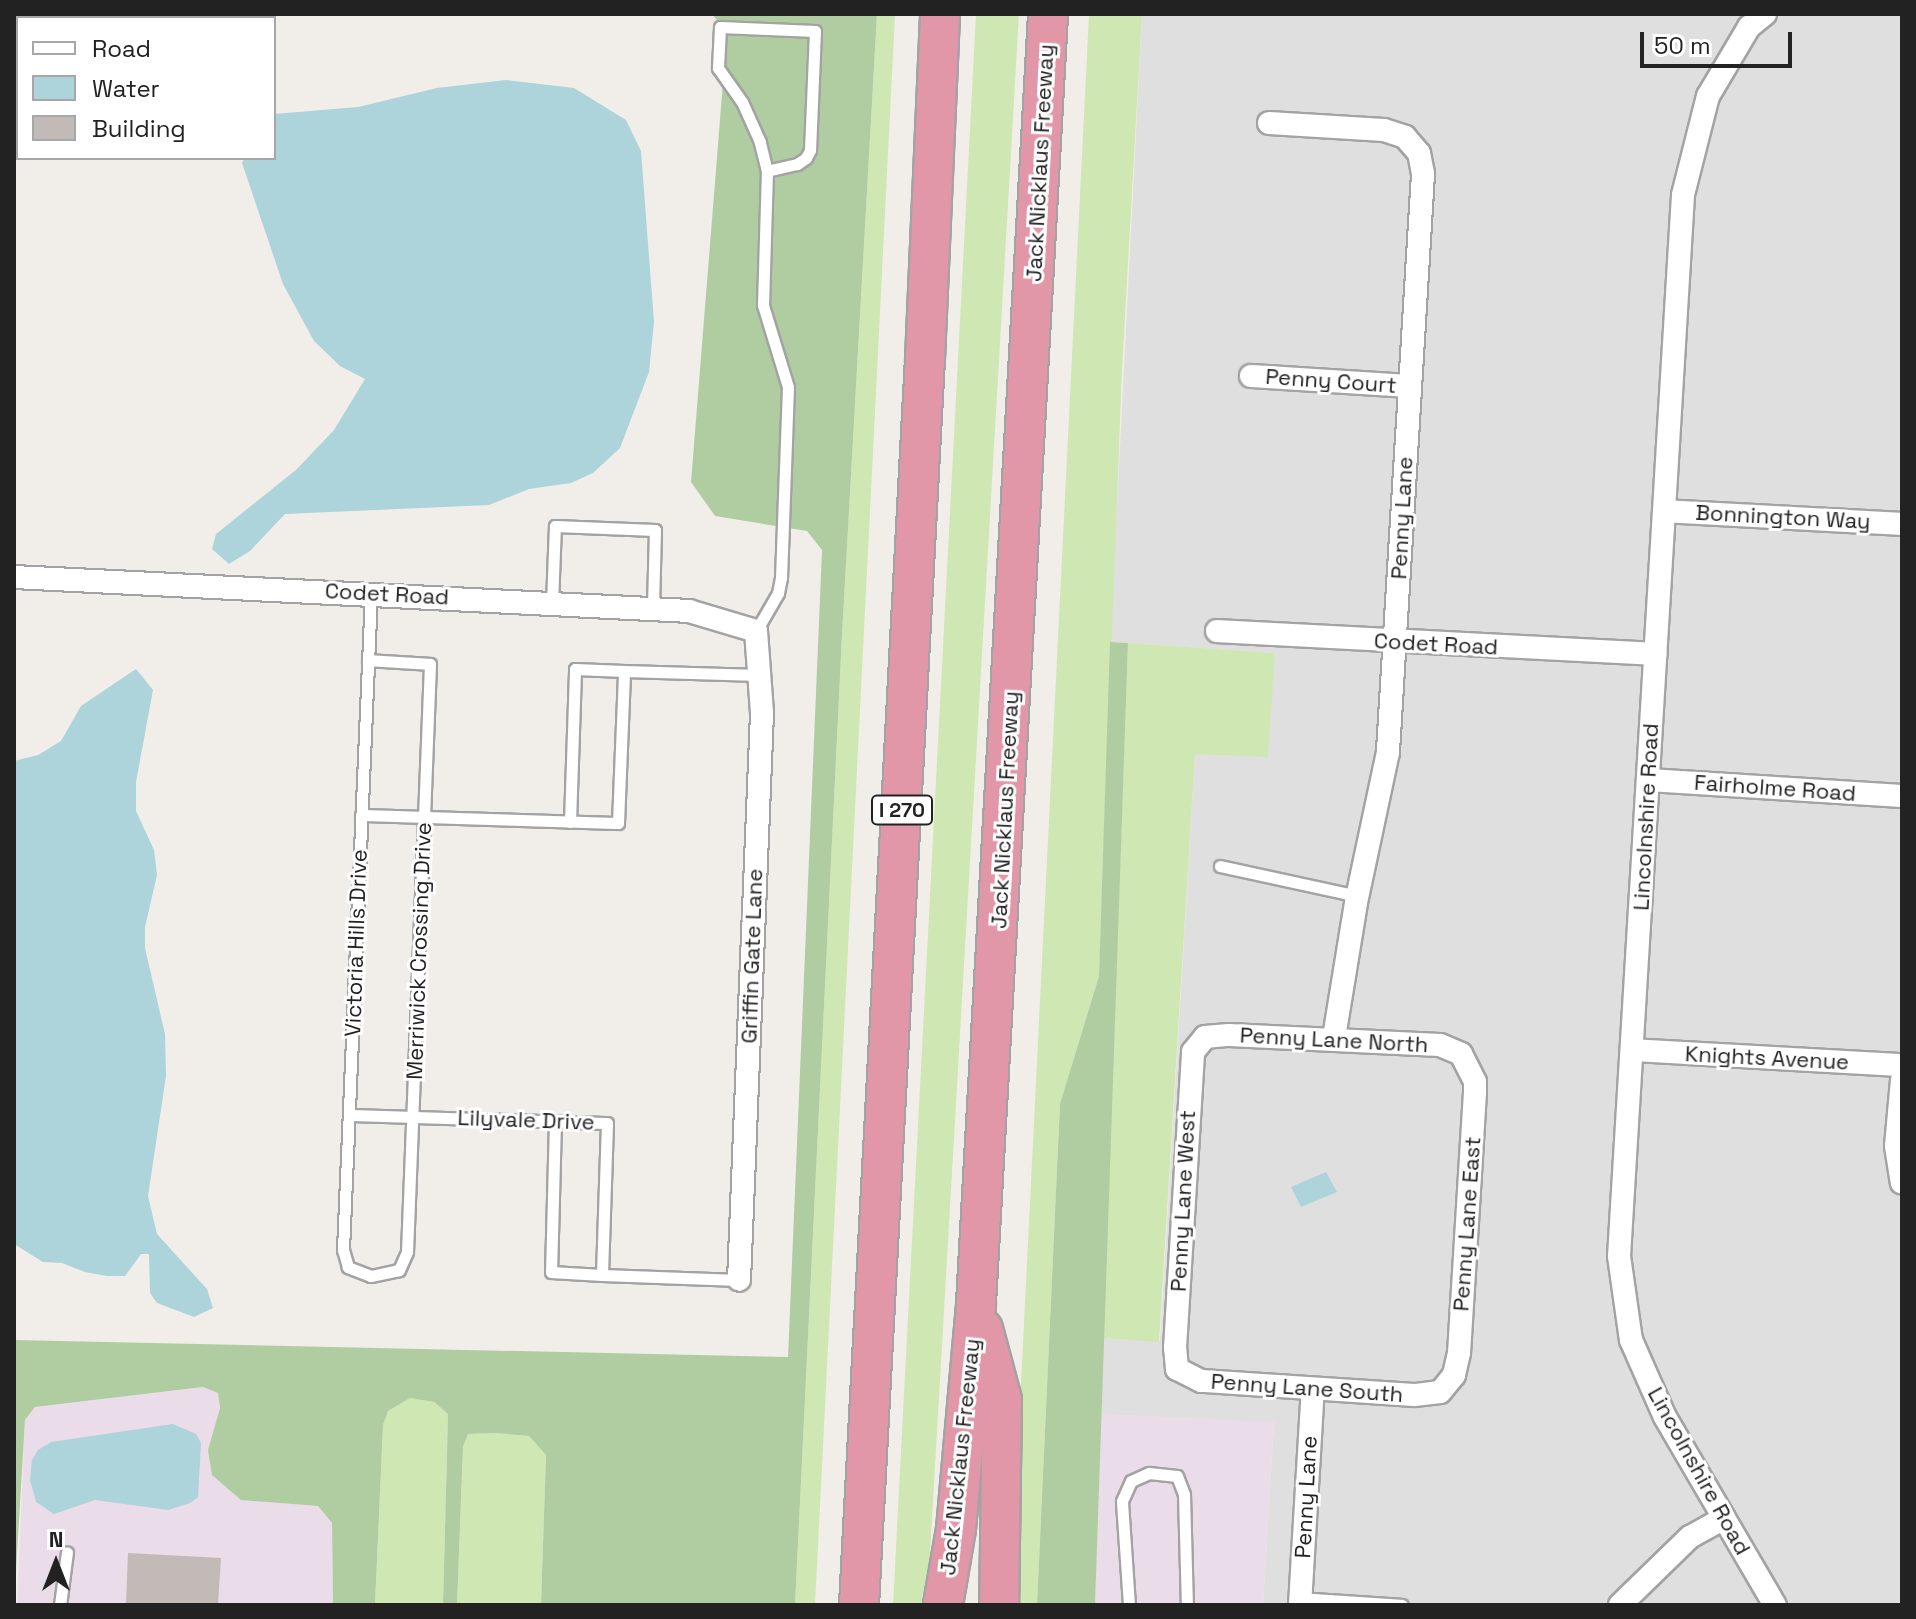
<!DOCTYPE html>
<html>
<head>
<meta charset="utf-8">
<style>
	body { margin:0 }
	#map { position:relative; width:1916px; height:1619px; overflow:hidden; background:#f1eee9; font-family:"Space Grotesk",sans-serif }
	div>[style] { position:absolute }
	.residential>* { inset:0; background:#e0dfdf }
	.industrial>* { inset:0; background:#eadce8 }
	.grass>* { inset:0; background:#cfe7b3 }
	.forest>* { inset:0; background:#b0cda1 }
	.water>* { inset:0; background:#add3db }
	.building>* { inset:0; background:#c2bab6 }
	.roads { filter:drop-shadow(2px 0 #a3a3a3) drop-shadow(-2px 0 #a3a3a3) drop-shadow(0 2px #a3a3a3) drop-shadow(0 -2px #a3a3a3) }
	.service>* { height:11px; margin:-5.5px; padding:0 5.5px; transform-origin:5.5px; border-radius:5.5px; background:#fff }
	.minor>* { height:22px; margin:-11px; padding:0 11px; transform-origin:11px; border-radius:11px; background:#fff }
	.motorway>* { height:38px; margin:-19px; padding:0 19px; transform-origin:19px; border-radius:19px; background:#e297a9 }
	span { translate:-50% -50%; white-space:nowrap; text-align:center; line-height:1.15; -webkit-text-stroke:6px #fff; paint-order:stroke }
	.shield-label span { padding:2px 6px; background:#fff; border:2px solid; border-radius:6px; -webkit-text-stroke-width:0 }
	.shield-label { font-size:20px; color:#222; font-weight:700 }
	.street-label { font-size:22px; color:#222 }
	.frame { position:absolute; inset:0; border:16px solid #222; pointer-events:none }
	.legend { position:absolute; left:16px; top:16px; width:260px; height:144px; box-sizing:border-box; background:#fff; border:2px solid #a7a7a7; margin:0; padding:10px 14px; list-style:none; font-size:24px; color:#222 }
	.legend li { display:flex; align-items:center; gap:16px; height:40px }
	.legend b { width:40px; border:2px solid #a7a7a7 }
	.north { position:absolute; left:16px; top:1523px; width:80px; height:80px; -webkit-text-stroke:6px #fff; paint-order:stroke; rotate:0deg; font-size:22px; font-weight:700; line-height:32px; text-align:center; color:#222 }
	.north::after { content:''; display:block; margin:auto; width:28px; height:36px; background:#222; clip-path:polygon(50% 0,100% 100%,50% 72%,0 100%) }
	.scale { position:absolute; left:1640px; top:32px; width:152px; height:36px; box-sizing:border-box; border:4px solid #222; border-top:0; padding-left:10px; font-size:24px; line-height:28px; white-space:nowrap; color:#222; -webkit-text-stroke:6px #fff; paint-order:stroke }
</style>
</head>
<body>
<div id="map">
	<div class="residential">
		<i style="clip-path:polygon(1142px 14px,1902px 14px,1902px 1605px,1263px 1605px,1274px 1423px,1100px 1414px,1103px 1338px,1160px 1341px,1195px 754px,1274px 653px,1110px 642px)"></i>
	</div>
	<div class="industrial">
		<i style="clip-path:polygon(204px 1387px,218px 1393px,220px 1409px,208px 1450px,241px 1500px,318px 1506px,332px 1523px,333px 1605px,17px 1605px,25px 1420px,35px 1407px)"></i>
		<i style="clip-path:polygon(1100px 1414px,1274px 1422px,1263px 1605px,1095px 1605px)"></i>
	</div>
	<div class="grass">
		<i style="clip-path:polygon(877px 14px,895px 14px,815px 1605px,795px 1605px,842px 635px)"></i>
		<i style="clip-path:polygon(976px 14px,1019px 14px,927px 1605px,893px 1605px)"></i>
		<i style="clip-path:polygon(1089px 14px,1142px 14px,1122px 370px,1099px 976px,1060px 1105px,1037px 1605px,1010px 1605px)"></i>
		<i style="clip-path:polygon(1128px 643px,1275px 653px,1268px 757px,1195px 754px,1159px 1342px,1103px 1338px)"></i>
		<i style="clip-path:polygon(410px 1398px,434px 1402px,448px 1414px,443px 1605px,375px 1605px,383px 1425px,388px 1411px)"></i>
		<i style="clip-path:polygon(495px 1433px,529px 1436px,546px 1455px,541px 1605px,457px 1605px,463px 1448px,468px 1434px)"></i>
	</div>
	<div class="forest">
		<i style="clip-path:polygon(712px 14px,877px 14px,842px 635px,795px 1605px,541px 1605px,546px 1455px,529px 1436px,495px 1433px,468px 1434px,463px 1447px,457px 1605px,443px 1605px,448px 1414px,434px 1402px,410px 1398px,388px 1411px,383px 1425px,375px 1605px,333px 1605px,332px 1523px,318px 1506px,241px 1500px,212px 1475px,208px 1450px,220px 1408px,218px 1393px,203px 1387px,35px 1407px,25px 1420px,14px 1605px,14px 1340px,788px 1357px,822px 550px,807px 531px,715px 516px,691px 482px,727px 32px)"></i>
		<i style="clip-path:polygon(1110px 642px,1128px 643px,1095px 1605px,1037px 1605px,1060px 1104px,1099px 976px)"></i>
	</div>
	<div class="water">
		<i style="clip-path:polygon(506px 80px,574px 88px,626px 120px,641px 151px,654px 322px,649px 372px,620px 448px,593px 473px,571px 483px,529px 489px,489px 505px,285px 514px,250px 551px,229px 564px,212px 549px,216px 534px,296px 470px,334px 430px,365px 379px,340px 366px,314px 341px,283px 284px,242px 163px,245px 158px,274px 158px,274px 114px,358px 107px,437px 88px)"></i>
		<i style="clip-path:polygon(136px 669px,153px 690px,136px 782px,136px 811px,154px 850px,157px 875px,145px 927px,145px 948px,165px 1034px,166px 1076px,148px 1196px,157px 1234px,207px 1289px,213px 1308px,194px 1317px,157px 1303px,150px 1293px,149px 1254px,141px 1254px,125px 1276px,107px 1276px,85px 1272px,62px 1263px,43px 1262px,14px 1244px,14px 761px,38px 755px,61px 741px,81px 706px)"></i>
		<i style="clip-path:polygon(1326px 1172px,1337px 1192px,1301px 1207px,1291px 1187px)"></i>
		<i style="clip-path:polygon(173px 1424px,196px 1434px,201px 1443px,198px 1497px,190px 1503px,168px 1510px,95px 1500px,54px 1514px,36px 1502px,30px 1480px,32px 1460px,38px 1450px,51px 1442px)"></i>
	</div>
	<div class="building">
		<i style="clip-path:polygon(128px 1553px,221px 1558px,218px 1605px,126px 1605px)"></i>
	</div>
	<div class="roads">
		<div class="service">
			<i style="left:552px;top:603px;width:77px;rotate:-87.8deg"></i>
			<i style="left:555px;top:526px;width:100px;rotate:2.3deg"></i>
			<i style="left:655px;top:530px;width:79px;rotate:91.5deg"></i>
			<i style="left:756px;top:631px;width:44px;rotate:-59.9deg"></i>
			<i style="left:778px;top:593px;width:15px;rotate:-79deg"></i>
			<i style="left:781px;top:578px;width:191px;rotate:-87.9deg"></i>
			<i style="left:788px;top:387px;width:86px;rotate:-107deg"></i>
			<i style="left:763px;top:305px;width:134px;rotate:-88.3deg"></i>
			<i style="left:767px;top:171px;width:30px;rotate:-104deg"></i>
			<i style="left:760px;top:142px;width:44px;rotate:-114.2deg"></i>
			<i style="left:742px;top:102px;width:42px;rotate:-125.2deg"></i>
			<i style="left:718px;top:68px;width:41px;rotate:-87.2deg"></i>
			<i style="left:720px;top:27px;width:95px;rotate:2.4deg"></i>
			<i style="left:815px;top:31px;width:119px;rotate:92.4deg"></i>
			<i style="left:810px;top:150px;width:9px;rotate:117deg"></i>
			<i style="left:806px;top:158px;width:11px;rotate:146deg"></i>
			<i style="left:797px;top:164px;width:31px;rotate:167deg"></i>
			<i style="left:368px;top:660px;width:62px;rotate:3.7deg"></i>
			<i style="left:430px;top:664px;width:588px;rotate:92.24deg"></i>
			<i style="left:407px;top:1252px;width:20px;rotate:114deg"></i>
			<i style="left:399px;top:1270px;width:29px;rotate:168deg"></i>
			<i style="left:371px;top:1276px;width:25px;rotate:-159deg"></i>
			<i style="left:348px;top:1267px;width:18px;rotate:-106deg"></i>
			<i style="left:343px;top:1250px;width:658px;rotate:-87.56deg"></i>
			<i style="left:361px;top:815px;width:257px;rotate:1.8deg"></i>
			<i style="left:618px;top:823px;width:152px;rotate:-87.7deg"></i>
			<i style="left:624px;top:671px;width:135px;rotate:1.7deg"></i>
			<i style="left:570px;top:822px;width:153px;rotate:-88.1deg"></i>
			<i style="left:575px;top:669px;width:49px;rotate:2.3deg"></i>
			<i style="left:1220px;top:866px;width:141px;rotate:12.3deg"></i>
			<i style="left:349px;top:1115px;width:258px;rotate:1.8deg"></i>
			<i style="left:607px;top:1123px;width:152px;rotate:91.9deg"></i>
			<i style="left:602px;top:1275px;width:137px;rotate:2.1deg"></i>
			<i style="left:555px;top:1121px;width:151px;rotate:91.5deg"></i>
			<i style="left:551px;top:1272px;width:51px;rotate:3.4deg"></i>
			<i style="left:1300px;top:1598px;width:102px;rotate:3.9deg"></i>
			<i style="left:60px;top:1605px;width:53px;rotate:-82.5deg"></i>
			<i style="left:1129px;top:1605px;width:104px;rotate:-93.9deg"></i>
			<i style="left:1122px;top:1501px;width:22px;rotate:-66deg"></i>
			<i style="left:1131px;top:1481px;width:20px;rotate:-24deg"></i>
			<i style="left:1149px;top:1473px;width:28px;rotate:6deg"></i>
			<i style="left:1177px;top:1476px;width:19px;rotate:69deg"></i>
			<i style="left:1184px;top:1494px;width:111px;rotate:88.5deg"></i>
		</div>
		<div class="minor">
			<i style="left:1765px;top:14px;width:21px;rotate:141deg"></i>
			<i style="left:1749px;top:27px;width:80px;rotate:120.7deg"></i>
			<i style="left:1708px;top:96px;width:102px;rotate:104.2deg"></i>
			<i style="left:1683px;top:195px;width:1063px;rotate:93.45deg"></i>
			<i style="left:1619px;top:1256px;width:85px;rotate:81.9deg"></i>
			<i style="left:1631px;top:1340px;width:84px;rotate:66.2deg"></i>
			<i style="left:1665px;top:1417px;width:218px;rotate:59.7deg"></i>
			<i style="left:1269px;top:123px;width:115px;rotate:3.5deg"></i>
			<i style="left:1384px;top:130px;width:22px;rotate:18deg"></i>
			<i style="left:1405px;top:137px;width:21px;rotate:49deg"></i>
			<i style="left:1419px;top:153px;width:21px;rotate:79deg"></i>
			<i style="left:1423px;top:174px;width:579px;rotate:93.47deg"></i>
			<i style="left:1388px;top:752px;width:154px;rotate:102deg"></i>
			<i style="left:1356px;top:903px;width:137px;rotate:99.3deg"></i>
			<i style="left:1251px;top:376px;width:159px;rotate:3.6deg"></i>
			<i style="left:1664px;top:511px;width:238px;rotate:3.1deg"></i>
			<i style="left:14px;top:577px;width:676px;rotate:2.88deg"></i>
			<i style="left:689px;top:611px;width:70px;rotate:16.6deg"></i>
			<i style="left:756px;top:631px;width:82px;rotate:85.8deg"></i>
			<i style="left:762px;top:713px;width:567px;rotate:92.32deg"></i>
			<i style="left:1217px;top:631px;width:439px;rotate:3deg"></i>
			<i style="left:1648px;top:780px;width:255px;rotate:3.6deg"></i>
			<i style="left:1229px;top:1035px;width:211px;rotate:2.7deg"></i>
			<i style="left:1440px;top:1045px;width:23px;rotate:23deg"></i>
			<i style="left:1461px;top:1054px;width:31px;rotate:63deg"></i>
			<i style="left:1475px;top:1082px;width:10px;rotate:90deg"></i>
			<i style="left:1475px;top:1092px;width:261px;rotate:93.5deg"></i>
			<i style="left:1459px;top:1353px;width:23px;rotate:103deg"></i>
			<i style="left:1454px;top:1375px;width:22px;rotate:129deg"></i>
			<i style="left:1440px;top:1392px;width:26px;rotate:173deg"></i>
			<i style="left:1414px;top:1395px;width:213px;rotate:-176.2deg"></i>
			<i style="left:1201px;top:1381px;width:27px;rotate:-153deg"></i>
			<i style="left:1177px;top:1369px;width:21px;rotate:-95deg"></i>
			<i style="left:1175px;top:1348px;width:297px;rotate:-86.5deg"></i>
			<i style="left:1193px;top:1052px;width:19px;rotate:-51deg"></i>
			<i style="left:1205px;top:1037px;width:24px;rotate:-5deg"></i>
			<i style="left:1632px;top:1050px;width:270px;rotate:3.2deg"></i>
			<i style="left:1902px;top:1080px;width:66px;rotate:95.2deg"></i>
			<i style="left:1896px;top:1146px;width:37px;rotate:81deg"></i>
			<i style="left:1300px;top:1605px;width:216px;rotate:-86.6deg"></i>
			<i style="left:1620px;top:1605px;width:98px;rotate:-44.2deg"></i>
			<i style="left:1690px;top:1537px;width:39px;rotate:-29deg"></i>
		</div>
		<div class="motorway">
			<i style="left:983px;top:1329px;width:73px;rotate:75deg"></i>
			<i style="left:1002px;top:1400px;width:205px;rotate:90.8deg"></i>
			<i style="left:859px;top:1605px;width:1248px;rotate:-86.97deg"></i>
			<i style="left:925px;top:359px;width:345px;rotate:-87.5deg"></i>
			<i style="left:943px;top:1605px;width:77px;rotate:-80.3deg"></i>
			<i style="left:956px;top:1529px;width:227px;rotate:-84.9deg"></i>
			<i style="left:976px;top:1303px;width:1291px;rotate:-86.8deg"></i>
		</div>
	</div>
	<div class="shield-label">
		<span style="left:902px;top:810px">I 270</span>
	</div>
	<div class="street-label">
		<span style="left:1040px;top:163px;rotate:-87deg">Jack Nicklaus Freeway</span>
		<span style="left:1331px;top:381px;rotate:4deg">Penny Court</span>
		<span style="left:1783px;top:517px;rotate:3deg">Bonnington Way</span>
		<span style="left:1402px;top:518px;rotate:-87deg">Penny Lane</span>
		<span style="left:387px;top:594px;rotate:3deg">Codet Road</span>
		<span style="left:1436px;top:644px;rotate:3deg">Codet Road</span>
		<span style="left:1775px;top:788px;rotate:4deg">Fairholme Road</span>
		<span style="left:1005px;top:810px;rotate:-87deg">Jack Nicklaus Freeway</span>
		<span style="left:1646px;top:817px;rotate:-87deg">Lincolnshire Road</span>
		<span style="left:356px;top:943px;rotate:-88deg">Victoria Hills Drive</span>
		<span style="left:419px;top:951px;rotate:-88deg">Merriwick Crossing Drive</span>
		<span style="left:752px;top:956px;rotate:-88deg">Griffin Gate Lane</span>
		<span style="left:1334px;top:1040px;rotate:3deg">Penny Lane North</span>
		<span style="left:1767px;top:1058px;rotate:3deg">Knights Avenue</span>
		<span style="left:526px;top:1120px;rotate:2deg">Lilyvale Drive</span>
		<span style="left:1183px;top:1201px;rotate:-87deg">Penny Lane West</span>
		<span style="left:1467px;top:1224px;rotate:-86deg">Penny Lane East</span>
		<span style="left:1307px;top:1388px;rotate:4deg">Penny Lane South</span>
		<span style="left:960px;top:1457px;rotate:-84deg">Jack Nicklaus Freeway</span>
		<span style="left:1699px;top:1471px;rotate:61deg">Lincolnshire Road</span>
		<span style="left:1306px;top:1497px;rotate:-87deg">Penny Lane</span>
	</div>
	<div class="frame"></div>
	<ul class="legend">
	<li><b style="height:10px;background:#fff"></b>Road</li>
	<li><b style="height:22px;background:#add3db"></b>Water</li>
	<li><b style="height:22px;background:#c2bab6"></b>Building</li>
	</ul>
	<div class="north">N</div>
	<div class="scale">50 m</div>
</div>
</body>
</html>
